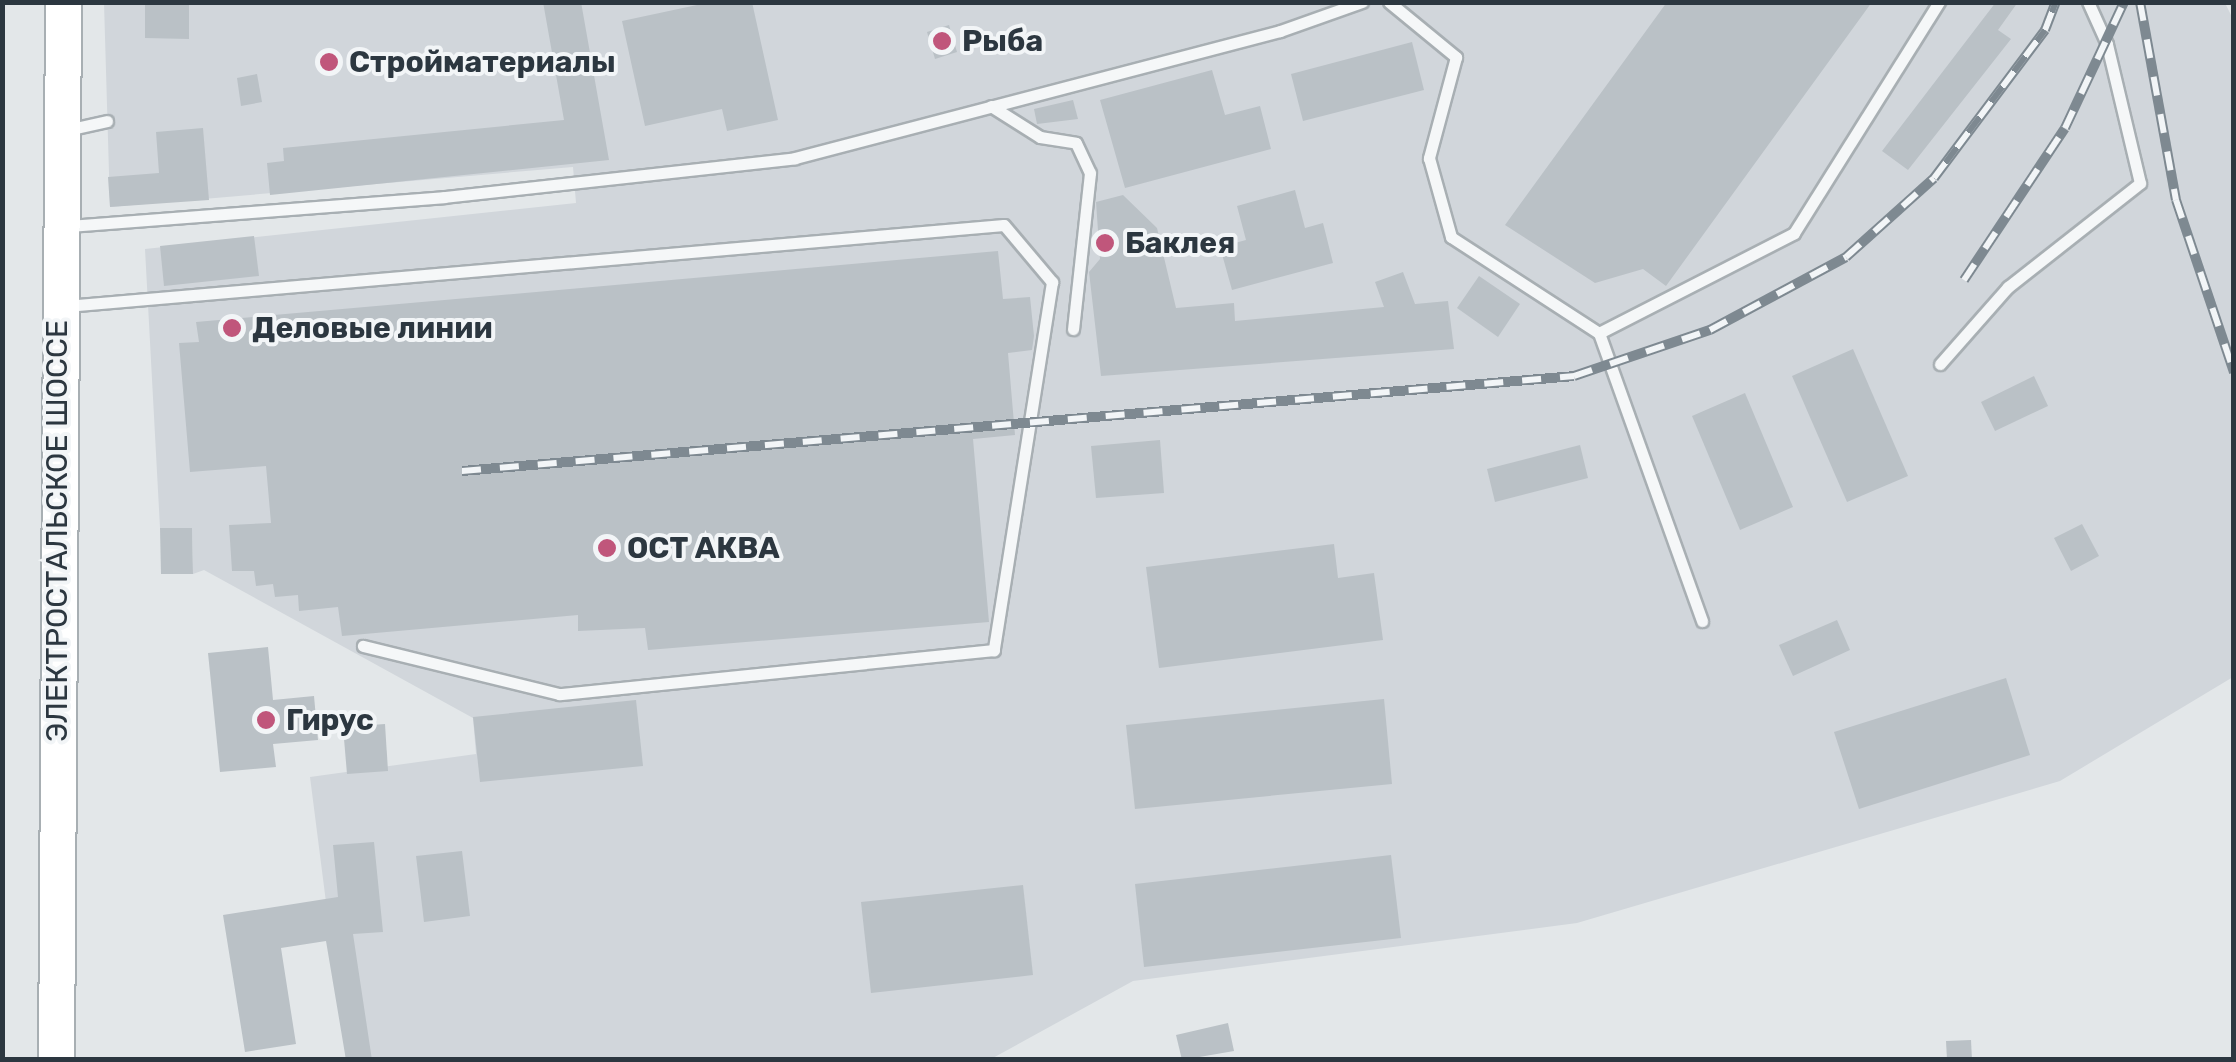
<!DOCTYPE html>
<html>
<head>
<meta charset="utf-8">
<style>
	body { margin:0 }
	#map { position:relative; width:2236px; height:1062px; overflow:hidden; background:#e3e7e9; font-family:Rubik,sans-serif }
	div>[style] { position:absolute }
	.built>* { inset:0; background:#d1d6db }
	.building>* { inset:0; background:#bac1c6 }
	.roads { filter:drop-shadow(2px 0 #a8afb3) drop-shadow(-2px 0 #a8afb3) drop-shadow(0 2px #a8afb3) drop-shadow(0 -2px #a8afb3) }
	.lane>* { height:11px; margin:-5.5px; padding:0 5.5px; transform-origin:5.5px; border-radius:5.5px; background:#f5f7f8 }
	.primary>* { height:35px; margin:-17.5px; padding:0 17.5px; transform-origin:17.5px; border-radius:17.5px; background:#fff }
	.rail>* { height:10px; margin-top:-5px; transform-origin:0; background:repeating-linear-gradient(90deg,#f2f5f7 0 19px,#7e8991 0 38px); box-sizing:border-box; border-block:2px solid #7e8991 }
	.dots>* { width:28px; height:28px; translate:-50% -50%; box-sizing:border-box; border:5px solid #f2f5f7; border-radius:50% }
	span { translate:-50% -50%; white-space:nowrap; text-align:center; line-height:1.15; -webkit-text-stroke:8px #f2f5f7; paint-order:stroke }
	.poi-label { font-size:30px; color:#2c3740; font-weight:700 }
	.left { translate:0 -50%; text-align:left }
	.street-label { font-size:30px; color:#2c3740 }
	.frame { position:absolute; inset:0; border:5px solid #2c3740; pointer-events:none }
</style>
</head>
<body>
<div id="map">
	<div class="built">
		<i style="clip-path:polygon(104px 3px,2225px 3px,2234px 21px,2233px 677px,2060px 781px,1577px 923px,1133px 981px,991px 1059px,346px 1059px,310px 777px,476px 754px,473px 718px,204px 570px,193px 574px,192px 528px,160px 528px,145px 249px,576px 203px,573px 167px,110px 207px)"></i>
	</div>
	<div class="building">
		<i style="clip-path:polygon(145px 2px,189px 2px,189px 39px,145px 38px)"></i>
		<i style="clip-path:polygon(543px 2px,581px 2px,609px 160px,270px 195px,267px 163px,284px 161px,283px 148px,564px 120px)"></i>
		<i style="clip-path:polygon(711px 2px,752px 2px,778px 120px,727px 131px,722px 109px,645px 126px,622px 21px)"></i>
		<i style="clip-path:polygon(1667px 2px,1872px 2px,1666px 286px,1643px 269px,1595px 283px,1505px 225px)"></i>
		<i style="clip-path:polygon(1996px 2px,2018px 2px,1998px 30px,2011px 39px,1908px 170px,1882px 151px)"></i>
		<i style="clip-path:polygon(949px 25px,957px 52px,935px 59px,927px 32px)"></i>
		<i style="clip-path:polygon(1412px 42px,1424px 90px,1303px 121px,1291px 74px)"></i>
		<i style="clip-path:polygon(1212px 70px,1225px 115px,1260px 106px,1271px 149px,1125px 188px,1100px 100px)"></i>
		<i style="clip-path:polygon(257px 74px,262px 102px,241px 106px,237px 78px)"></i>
		<i style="clip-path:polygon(1073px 100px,1078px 119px,1037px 124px,1034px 109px)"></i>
		<i style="clip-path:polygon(203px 128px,209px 200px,110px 207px,108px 177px,159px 173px,156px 132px)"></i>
		<i style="clip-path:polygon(1295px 190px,1305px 228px,1323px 223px,1333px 263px,1232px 290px,1220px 247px,1246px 240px,1237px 206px)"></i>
		<i style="clip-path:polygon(1123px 195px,1157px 228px,1176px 308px,1234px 303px,1235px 321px,1384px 307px,1375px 282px,1403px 272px,1415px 304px,1448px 301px,1454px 349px,1101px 376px,1089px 272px,1100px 259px,1096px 202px)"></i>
		<i style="clip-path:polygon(254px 236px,259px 276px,164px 286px,160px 246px)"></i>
		<i style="clip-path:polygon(998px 251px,1003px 299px,1030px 297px,1034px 336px,1032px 350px,1008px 353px,1015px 435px,973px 439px,989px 622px,648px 650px,645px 628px,578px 631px,578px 615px,342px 636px,338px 607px,299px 611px,298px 595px,275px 597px,273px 584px,256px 586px,254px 571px,232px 571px,229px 525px,271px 523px,266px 466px,190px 472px,179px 343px,199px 342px,196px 322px)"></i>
		<i style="clip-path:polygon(1479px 276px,1520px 304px,1498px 337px,1457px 308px)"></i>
		<i style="clip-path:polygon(1853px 349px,1908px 476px,1847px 502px,1792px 376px)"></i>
		<i style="clip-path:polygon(2034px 376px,2048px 406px,1995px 431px,1981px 402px)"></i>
		<i style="clip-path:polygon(1745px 393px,1793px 507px,1740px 530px,1692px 416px)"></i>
		<i style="clip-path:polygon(1160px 440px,1164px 493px,1096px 498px,1091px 446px)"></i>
		<i style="clip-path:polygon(1580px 445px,1588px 478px,1495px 502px,1487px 469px)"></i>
		<i style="clip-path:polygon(2082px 524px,2099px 556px,2071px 571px,2054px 538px)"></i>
		<i style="clip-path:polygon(160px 528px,192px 528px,193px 574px,161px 574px)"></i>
		<i style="clip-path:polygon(1334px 544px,1338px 578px,1374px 573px,1383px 640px,1159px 668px,1146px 567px)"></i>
		<i style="clip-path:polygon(1837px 620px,1850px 650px,1793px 676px,1779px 645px)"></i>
		<i style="clip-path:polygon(268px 647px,273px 700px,314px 696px,318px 740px,273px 744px,276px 767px,220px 772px,208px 653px)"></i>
		<i style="clip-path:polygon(2006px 678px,2030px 755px,1859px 809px,1834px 732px)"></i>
		<i style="clip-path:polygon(1384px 699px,1392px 784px,1135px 809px,1126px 725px)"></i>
		<i style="clip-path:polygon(636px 700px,643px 766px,480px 782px,473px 717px)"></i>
		<i style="clip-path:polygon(385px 724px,388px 771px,347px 774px,343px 727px)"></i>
		<i style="clip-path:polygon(374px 842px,383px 932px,353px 934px,372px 1060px,346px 1060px,326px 941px,281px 948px,296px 1044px,245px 1052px,223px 915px,338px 897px,333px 845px)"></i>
		<i style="clip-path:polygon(462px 851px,470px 916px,424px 922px,416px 856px)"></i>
		<i style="clip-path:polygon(1391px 855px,1401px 938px,1144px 967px,1135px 884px)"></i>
		<i style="clip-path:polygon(1023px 885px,1033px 975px,871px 993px,861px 902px)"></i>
		<i style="clip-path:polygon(1228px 1023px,1234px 1051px,1182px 1060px,1176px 1035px)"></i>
		<i style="clip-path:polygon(1971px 1040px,1972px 1060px,1947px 1060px,1946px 1041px)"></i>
	</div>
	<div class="roads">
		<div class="lane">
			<i style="left:1389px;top:2px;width:87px;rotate:39.4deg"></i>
			<i style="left:1456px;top:57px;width:105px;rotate:105deg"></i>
			<i style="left:1429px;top:158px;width:82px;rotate:74.4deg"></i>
			<i style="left:1451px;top:237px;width:176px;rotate:33deg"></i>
			<i style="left:1599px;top:333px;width:219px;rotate:-27.1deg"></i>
			<i style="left:1794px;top:233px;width:273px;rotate:-57.9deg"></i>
			<i style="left:991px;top:106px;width:58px;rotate:32.3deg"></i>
			<i style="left:1040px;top:137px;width:36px;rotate:9deg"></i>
			<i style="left:1076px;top:143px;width:33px;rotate:65deg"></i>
			<i style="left:1090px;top:173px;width:157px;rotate:96.2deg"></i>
			<i style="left:67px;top:130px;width:41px;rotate:-12.7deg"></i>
			<i style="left:68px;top:226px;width:377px;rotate:-4.4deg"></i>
			<i style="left:444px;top:197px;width:353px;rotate:-6.3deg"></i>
			<i style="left:795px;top:158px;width:501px;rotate:-14.67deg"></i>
			<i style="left:1280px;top:31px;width:87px;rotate:-19.5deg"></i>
			<i style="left:66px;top:306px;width:941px;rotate:-4.94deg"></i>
			<i style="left:1004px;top:225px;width:75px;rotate:49.9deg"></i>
			<i style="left:1052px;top:282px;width:373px;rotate:99deg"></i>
			<i style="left:994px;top:650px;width:437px;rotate:174.2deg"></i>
			<i style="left:559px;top:694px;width:202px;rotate:-166.2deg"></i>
			<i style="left:1599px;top:333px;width:306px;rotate:70.3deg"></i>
			<i style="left:1940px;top:364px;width:103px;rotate:-48.6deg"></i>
			<i style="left:2008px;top:287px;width:168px;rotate:-38.2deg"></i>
			<i style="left:2140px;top:183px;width:143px;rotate:-103.4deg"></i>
			<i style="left:2107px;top:44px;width:46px;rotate:-114.3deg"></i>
		</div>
		<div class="primary">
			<i style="left:56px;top:1060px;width:1058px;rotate:-89.62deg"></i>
		</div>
	</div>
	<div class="rail">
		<i style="left:2140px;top:2px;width:201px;rotate:79.7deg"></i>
		<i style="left:2176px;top:200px;width:182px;rotate:71.4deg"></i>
		<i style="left:1964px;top:280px;width:182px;rotate:-56.4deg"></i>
		<i style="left:2065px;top:128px;width:139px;rotate:-64.9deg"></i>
		<i style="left:462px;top:471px;width:1116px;rotate:-4.88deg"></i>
		<i style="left:1574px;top:376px;width:144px;rotate:-18.7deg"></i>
		<i style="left:1710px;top:330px;width:154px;rotate:-28.2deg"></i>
		<i style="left:1846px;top:257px;width:118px;rotate:-41.9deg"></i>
		<i style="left:1934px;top:178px;width:185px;rotate:-53.1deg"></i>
		<i style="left:2045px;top:30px;width:30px;rotate:-69deg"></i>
	</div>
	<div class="dots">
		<i style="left:942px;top:41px;background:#c0567b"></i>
		<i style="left:329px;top:62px;background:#c0567b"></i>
		<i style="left:1105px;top:243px;background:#c0567b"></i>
		<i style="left:232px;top:328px;background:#c0567b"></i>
		<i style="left:607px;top:548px;background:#c0567b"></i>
		<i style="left:266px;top:720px;background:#c0567b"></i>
	</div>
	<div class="poi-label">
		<span class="left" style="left:962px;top:41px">Рыба</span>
		<span class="left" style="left:349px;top:62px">Стройматериалы</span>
		<span class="left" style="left:1125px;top:243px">Баклея</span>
		<span class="left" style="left:252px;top:328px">Деловые линии</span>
		<span class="left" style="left:627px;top:548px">ОСТ АКВА</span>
		<span class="left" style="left:286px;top:720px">Гирус</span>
	</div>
	<div class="street-label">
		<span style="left:57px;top:531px;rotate:-90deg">ЭЛЕКТРОСТАЛЬСКОЕ ШОССЕ</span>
	</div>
	<div class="frame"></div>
</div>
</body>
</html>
